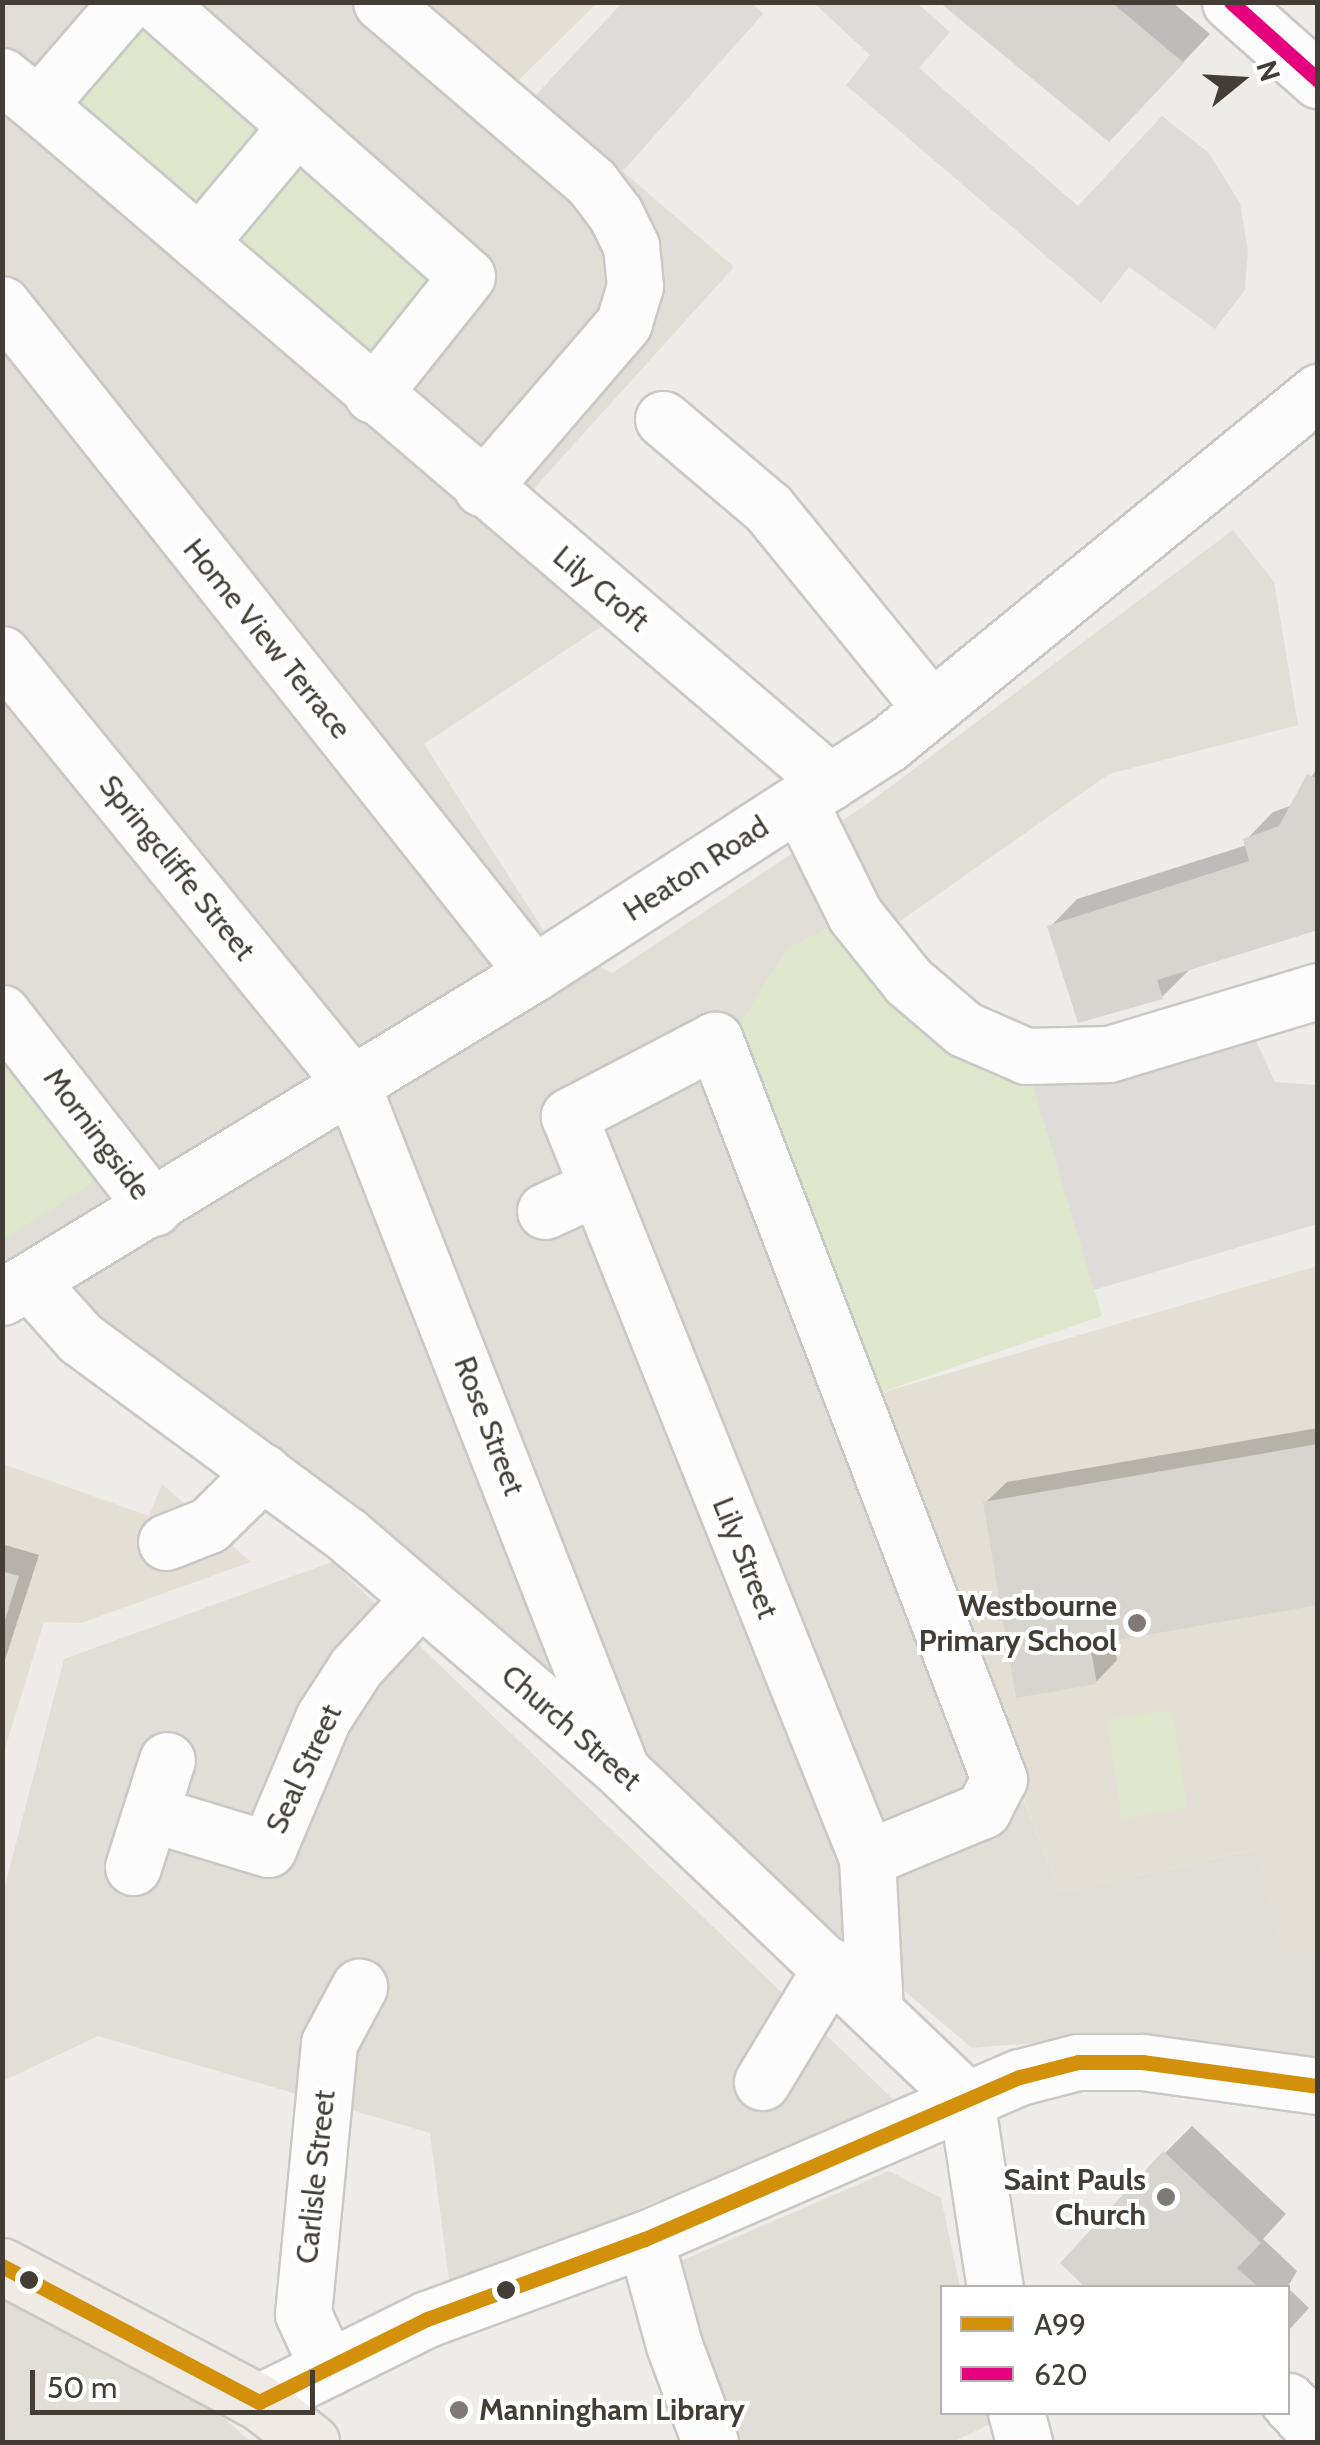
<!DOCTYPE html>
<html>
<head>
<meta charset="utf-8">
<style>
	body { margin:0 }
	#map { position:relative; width:1320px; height:2445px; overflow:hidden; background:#eeece9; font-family:Cabin,sans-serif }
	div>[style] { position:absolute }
	.residential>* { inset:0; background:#e1ddd7 }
	.education>* { inset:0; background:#e4dfd5 }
	.green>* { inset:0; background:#dee6cc }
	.parking>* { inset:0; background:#dedbd9 }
	.shadow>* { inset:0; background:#0003 }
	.building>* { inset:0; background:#d8d5d1 }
	.roads { filter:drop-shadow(2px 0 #cac8c5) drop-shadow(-2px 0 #cac8c5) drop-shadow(0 2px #cac8c5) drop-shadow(0 -2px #cac8c5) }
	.minor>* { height:55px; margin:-27.5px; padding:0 27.5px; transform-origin:27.5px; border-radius:27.5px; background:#fcfcfc }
	.major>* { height:55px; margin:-27.5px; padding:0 27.5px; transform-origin:27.5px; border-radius:27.5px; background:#efebe4 }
	.bus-1>* { height:15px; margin:-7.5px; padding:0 7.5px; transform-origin:7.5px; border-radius:7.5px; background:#d3910b }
	.bus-2>* { height:15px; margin:-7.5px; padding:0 7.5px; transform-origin:7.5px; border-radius:7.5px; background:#e5007d }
	.dots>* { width:28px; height:28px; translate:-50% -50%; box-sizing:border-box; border:5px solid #fff; border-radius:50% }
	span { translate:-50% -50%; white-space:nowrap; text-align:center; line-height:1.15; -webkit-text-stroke:8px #fff; paint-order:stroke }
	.street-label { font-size:30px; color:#433d36 }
	.poi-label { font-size:30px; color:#433d36; font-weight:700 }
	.right { translate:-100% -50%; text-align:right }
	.left { translate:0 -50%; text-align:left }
	.frame { position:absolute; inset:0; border:5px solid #433d36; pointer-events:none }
	.legend { position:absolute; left:940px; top:2285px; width:350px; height:130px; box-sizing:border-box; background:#fff; border:2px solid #b4b1af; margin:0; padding:12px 18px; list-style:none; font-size:30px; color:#433d36 }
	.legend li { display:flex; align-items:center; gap:20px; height:50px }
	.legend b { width:50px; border:2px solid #b4b1af }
	.north { position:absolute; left:1190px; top:30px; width:100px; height:100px; -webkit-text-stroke:8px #fff; paint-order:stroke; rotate:72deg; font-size:28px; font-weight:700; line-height:40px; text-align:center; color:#433d36 }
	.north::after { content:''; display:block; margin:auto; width:35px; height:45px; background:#433d36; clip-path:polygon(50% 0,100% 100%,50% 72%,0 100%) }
	.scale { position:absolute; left:30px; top:2370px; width:285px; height:45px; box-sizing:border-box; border:5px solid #433d36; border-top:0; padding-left:12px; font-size:30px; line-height:35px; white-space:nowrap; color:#433d36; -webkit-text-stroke:8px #fff; paint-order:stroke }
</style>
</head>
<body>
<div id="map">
	<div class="residential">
		<i style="clip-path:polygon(3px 3px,427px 3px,734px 267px,528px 495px,643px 599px,424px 744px,549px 939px,612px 973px,870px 802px,1233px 530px,1274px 582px,1298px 725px,1109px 774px,730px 1041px,1060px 1893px,1256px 1849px,1281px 1949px,1317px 1954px,1317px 2069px,1122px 2036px,972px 2048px,633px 1761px,3px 1282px)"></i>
		<i style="clip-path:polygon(332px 1562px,895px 2101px,450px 2288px,430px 2133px,98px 2036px,3px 2081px,3px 1893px,64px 1659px)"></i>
		<i style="clip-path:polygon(889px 2171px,941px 2198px,960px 2287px,942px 2288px,942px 2412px,988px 2413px,990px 2424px,953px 2442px,725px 2442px,674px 2264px)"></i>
		<i style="clip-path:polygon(3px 2286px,226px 2420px,251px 2442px,3px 2442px)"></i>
	</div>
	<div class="education">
		<i style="clip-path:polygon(427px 3px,597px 3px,518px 81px)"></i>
		<i style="clip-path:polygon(1317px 1266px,1317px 1954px,1281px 1950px,1255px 1849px,1060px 1893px,870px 1396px)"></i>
		<i style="clip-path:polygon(3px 1464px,149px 1516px,162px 1484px,251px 1562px,81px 1623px,44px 1622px,3px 1755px)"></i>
	</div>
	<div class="green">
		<i style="clip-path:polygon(127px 3px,467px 276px,372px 395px,38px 105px)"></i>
		<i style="clip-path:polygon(837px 924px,1031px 1078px,1102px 1316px,870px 1396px,729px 1041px,787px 948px)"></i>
		<i style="clip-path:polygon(2px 1058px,99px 1179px,3px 1240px,2px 1240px)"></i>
		<i style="clip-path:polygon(1172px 1710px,1187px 1808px,1122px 1819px,1107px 1720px)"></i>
	</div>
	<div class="parking">
		<i style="clip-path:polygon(622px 3px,752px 3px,763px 14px,623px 171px,535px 96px)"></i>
		<i style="clip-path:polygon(814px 3px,917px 3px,950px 32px,919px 68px,1078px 206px,1162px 116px,1208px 152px,1240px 203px,1248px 251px,1245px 290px,1215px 329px,1129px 267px,1101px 303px,846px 85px,870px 55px)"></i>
		<i style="clip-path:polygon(1252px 1032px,1275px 1082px,1317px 1085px,1317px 1224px,1094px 1290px,1031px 1079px)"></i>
	</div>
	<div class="shadow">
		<i style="clip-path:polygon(943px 2px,1172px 2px,1210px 34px,1136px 112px)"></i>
		<i style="clip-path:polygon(1318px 767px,1318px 927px,1189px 970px,1162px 997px,1050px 927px,1077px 899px,1247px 845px,1246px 840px,1273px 812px,1293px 805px)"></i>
		<i style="clip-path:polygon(1318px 1428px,1318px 1603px,1113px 1638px,1117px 1660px,1096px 1682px,985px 1503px,1007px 1482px)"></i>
		<i style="clip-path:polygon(2px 1544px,39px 1555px,2px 1669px)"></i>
		<i style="clip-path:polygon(1192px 2126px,1286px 2214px,1263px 2239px,1297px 2271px,1287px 2288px,1090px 2288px,1165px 2153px)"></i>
		<i style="clip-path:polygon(1288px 2288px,1309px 2308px,1288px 2331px)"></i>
	</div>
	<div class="building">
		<i style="clip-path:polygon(939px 2px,1111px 2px,1184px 63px,1109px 142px)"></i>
		<i style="clip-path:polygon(1307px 774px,1318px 779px,1318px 930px,1157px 980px,1163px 999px,1078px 1023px,1047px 926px,1249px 861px,1243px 839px,1279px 826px)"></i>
		<i style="clip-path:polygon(1318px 1444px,1318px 1605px,1090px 1645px,1097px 1684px,1016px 1698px,983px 1502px)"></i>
		<i style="clip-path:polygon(2px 1571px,19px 1576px,3px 1626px,2px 1626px)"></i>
		<i style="clip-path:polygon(1163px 2151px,1261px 2243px,1237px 2268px,1259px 2288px,1086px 2288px,1060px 2263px)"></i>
	</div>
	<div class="roads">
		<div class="minor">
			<i style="left:127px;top:2px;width:136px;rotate:130.8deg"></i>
			<i style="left:38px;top:105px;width:1042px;rotate:40.52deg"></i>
			<i style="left:156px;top:2px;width:414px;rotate:41.4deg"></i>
			<i style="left:467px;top:276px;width:152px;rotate:128.6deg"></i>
			<i style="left:381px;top:2px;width:278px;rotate:40.6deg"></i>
			<i style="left:592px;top:183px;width:38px;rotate:53deg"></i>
			<i style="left:615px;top:213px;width:37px;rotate:64deg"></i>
			<i style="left:631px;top:246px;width:40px;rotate:84.3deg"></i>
			<i style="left:635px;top:286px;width:39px;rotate:107deg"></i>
			<i style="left:624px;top:323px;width:218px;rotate:130.7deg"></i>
			<i style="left:1230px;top:2px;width:118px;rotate:41.6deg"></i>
			<i style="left:2px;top:76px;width:46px;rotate:38.9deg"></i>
			<i style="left:199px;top:243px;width:151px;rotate:-50.1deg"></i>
			<i style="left:2px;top:304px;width:855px;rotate:51.51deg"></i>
			<i style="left:663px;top:419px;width:138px;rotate:40.3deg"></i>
			<i style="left:768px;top:508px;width:258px;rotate:50.8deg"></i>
			<i style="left:2px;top:654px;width:552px;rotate:50.81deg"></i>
			<i style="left:351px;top:1082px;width:735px;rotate:68.53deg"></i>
			<i style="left:799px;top:802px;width:126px;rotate:63.6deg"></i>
			<i style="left:855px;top:915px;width:85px;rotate:51.2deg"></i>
			<i style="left:908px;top:981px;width:74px;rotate:40.6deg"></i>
			<i style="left:964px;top:1029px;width:68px;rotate:23.5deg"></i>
			<i style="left:1026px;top:1056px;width:83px;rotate:-1.4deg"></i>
			<i style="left:1109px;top:1054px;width:218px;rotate:-16.8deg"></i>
			<i style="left:2px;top:1013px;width:247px;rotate:52.1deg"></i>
			<i style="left:545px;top:1211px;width:55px;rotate:-24.7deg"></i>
			<i style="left:30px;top:1282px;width:75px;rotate:48.2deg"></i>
			<i style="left:80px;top:1338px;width:332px;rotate:36.4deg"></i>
			<i style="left:347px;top:1535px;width:362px;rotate:40.6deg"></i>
			<i style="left:622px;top:1771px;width:475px;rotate:43.6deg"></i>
			<i style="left:966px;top:2099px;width:191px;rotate:81.3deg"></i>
			<i style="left:2px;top:1297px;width:623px;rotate:-31.34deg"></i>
			<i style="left:534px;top:973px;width:422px;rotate:-32.9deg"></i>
			<i style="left:888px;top:744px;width:556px;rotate:-39.3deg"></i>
			<i style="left:166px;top:1542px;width:46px;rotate:-21.6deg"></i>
			<i style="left:209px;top:1525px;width:76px;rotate:-44.5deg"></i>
			<i style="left:152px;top:1814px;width:121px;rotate:16.8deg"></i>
			<i style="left:268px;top:1849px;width:142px;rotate:-67.2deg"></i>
			<i style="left:323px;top:1718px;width:61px;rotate:-57.1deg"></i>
			<i style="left:356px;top:1667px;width:94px;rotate:-47.2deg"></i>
			<i style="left:867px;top:1858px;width:126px;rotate:-22.5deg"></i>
			<i style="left:983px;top:1810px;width:35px;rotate:-63deg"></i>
			<i style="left:999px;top:1779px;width:792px;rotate:-111.02deg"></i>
			<i style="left:715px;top:1040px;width:165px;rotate:152.5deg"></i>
			<i style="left:569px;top:1116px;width:800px;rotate:68.12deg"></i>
			<i style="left:867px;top:1858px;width:151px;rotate:87deg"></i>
			<i style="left:133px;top:1867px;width:112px;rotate:-72.4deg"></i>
			<i style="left:762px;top:2082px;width:135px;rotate:-58.9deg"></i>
			<i style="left:645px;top:2239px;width:110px;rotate:74.7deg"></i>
			<i style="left:674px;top:2345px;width:103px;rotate:69.6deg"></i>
			<i style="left:328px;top:2368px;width:60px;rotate:-114.8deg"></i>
			<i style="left:303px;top:2314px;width:272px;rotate:-84.5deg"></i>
			<i style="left:329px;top:2043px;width:64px;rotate:-61.8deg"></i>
			<i style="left:1288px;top:2401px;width:45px;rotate:47.7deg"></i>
			<i style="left:259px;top:2402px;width:187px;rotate:-26.3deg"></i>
			<i style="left:427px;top:2319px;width:232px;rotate:-20.2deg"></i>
			<i style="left:645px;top:2239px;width:408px;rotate:-23.4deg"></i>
			<i style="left:1020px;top:2077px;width:60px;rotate:-14.5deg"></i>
			<i style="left:1078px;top:2062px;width:64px"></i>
			<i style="left:1142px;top:2062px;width:178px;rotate:7.8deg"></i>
			<i style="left:1016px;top:2412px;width:31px;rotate:75deg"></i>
		</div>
		<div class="major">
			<i style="left:2px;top:2266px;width:291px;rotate:27.9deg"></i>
			<i style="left:259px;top:2402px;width:66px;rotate:37.6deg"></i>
		</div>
	</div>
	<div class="bus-1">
		<i style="left:2px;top:2266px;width:291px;rotate:27.9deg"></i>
		<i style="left:259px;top:2402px;width:187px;rotate:-26.3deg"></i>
		<i style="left:427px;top:2319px;width:232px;rotate:-20.2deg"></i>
		<i style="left:645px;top:2239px;width:408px;rotate:-23.4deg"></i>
		<i style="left:1020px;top:2077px;width:60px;rotate:-14.5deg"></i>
		<i style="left:1078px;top:2062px;width:64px"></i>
		<i style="left:1142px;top:2062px;width:178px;rotate:7.8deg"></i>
	</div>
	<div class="bus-2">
		<i style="left:1231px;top:2px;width:117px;rotate:41.9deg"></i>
	</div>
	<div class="dots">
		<i style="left:1137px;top:1623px;background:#7f7a75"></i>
		<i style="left:1166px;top:2197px;background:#7f7a75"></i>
		<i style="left:29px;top:2280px;background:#433d36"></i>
		<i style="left:506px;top:2290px;background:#433d36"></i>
		<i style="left:459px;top:2410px;background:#7f7a75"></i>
	</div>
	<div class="street-label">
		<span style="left:601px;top:589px;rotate:40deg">Lily Croft</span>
		<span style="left:267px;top:639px;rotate:51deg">Home View Terrace</span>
		<span style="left:177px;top:868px;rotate:51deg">Springcliffe Street</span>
		<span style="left:696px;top:869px;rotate:-33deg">Heaton Road</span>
		<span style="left:97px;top:1134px;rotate:53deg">Morningside</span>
		<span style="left:489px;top:1426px;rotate:69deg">Rose Street</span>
		<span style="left:745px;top:1558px;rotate:68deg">Lily Street</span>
		<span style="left:571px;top:1728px;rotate:41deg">Church Street</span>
		<span style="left:304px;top:1769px;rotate:-65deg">Seal Street</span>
		<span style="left:316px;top:2177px;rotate:-84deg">Carlisle Street</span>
	</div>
	<div class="poi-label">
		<span class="right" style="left:1117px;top:1623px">Westbourne<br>Primary School</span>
		<span class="right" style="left:1146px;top:2197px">Saint Pauls<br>Church</span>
		<span class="left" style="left:479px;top:2410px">Manningham Library</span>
	</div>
	<div class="frame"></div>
	<ul class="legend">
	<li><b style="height:12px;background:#d3910b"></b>A99</li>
	<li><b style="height:12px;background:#e5007d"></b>620</li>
	</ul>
	<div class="north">N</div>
	<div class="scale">50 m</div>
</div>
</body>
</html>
